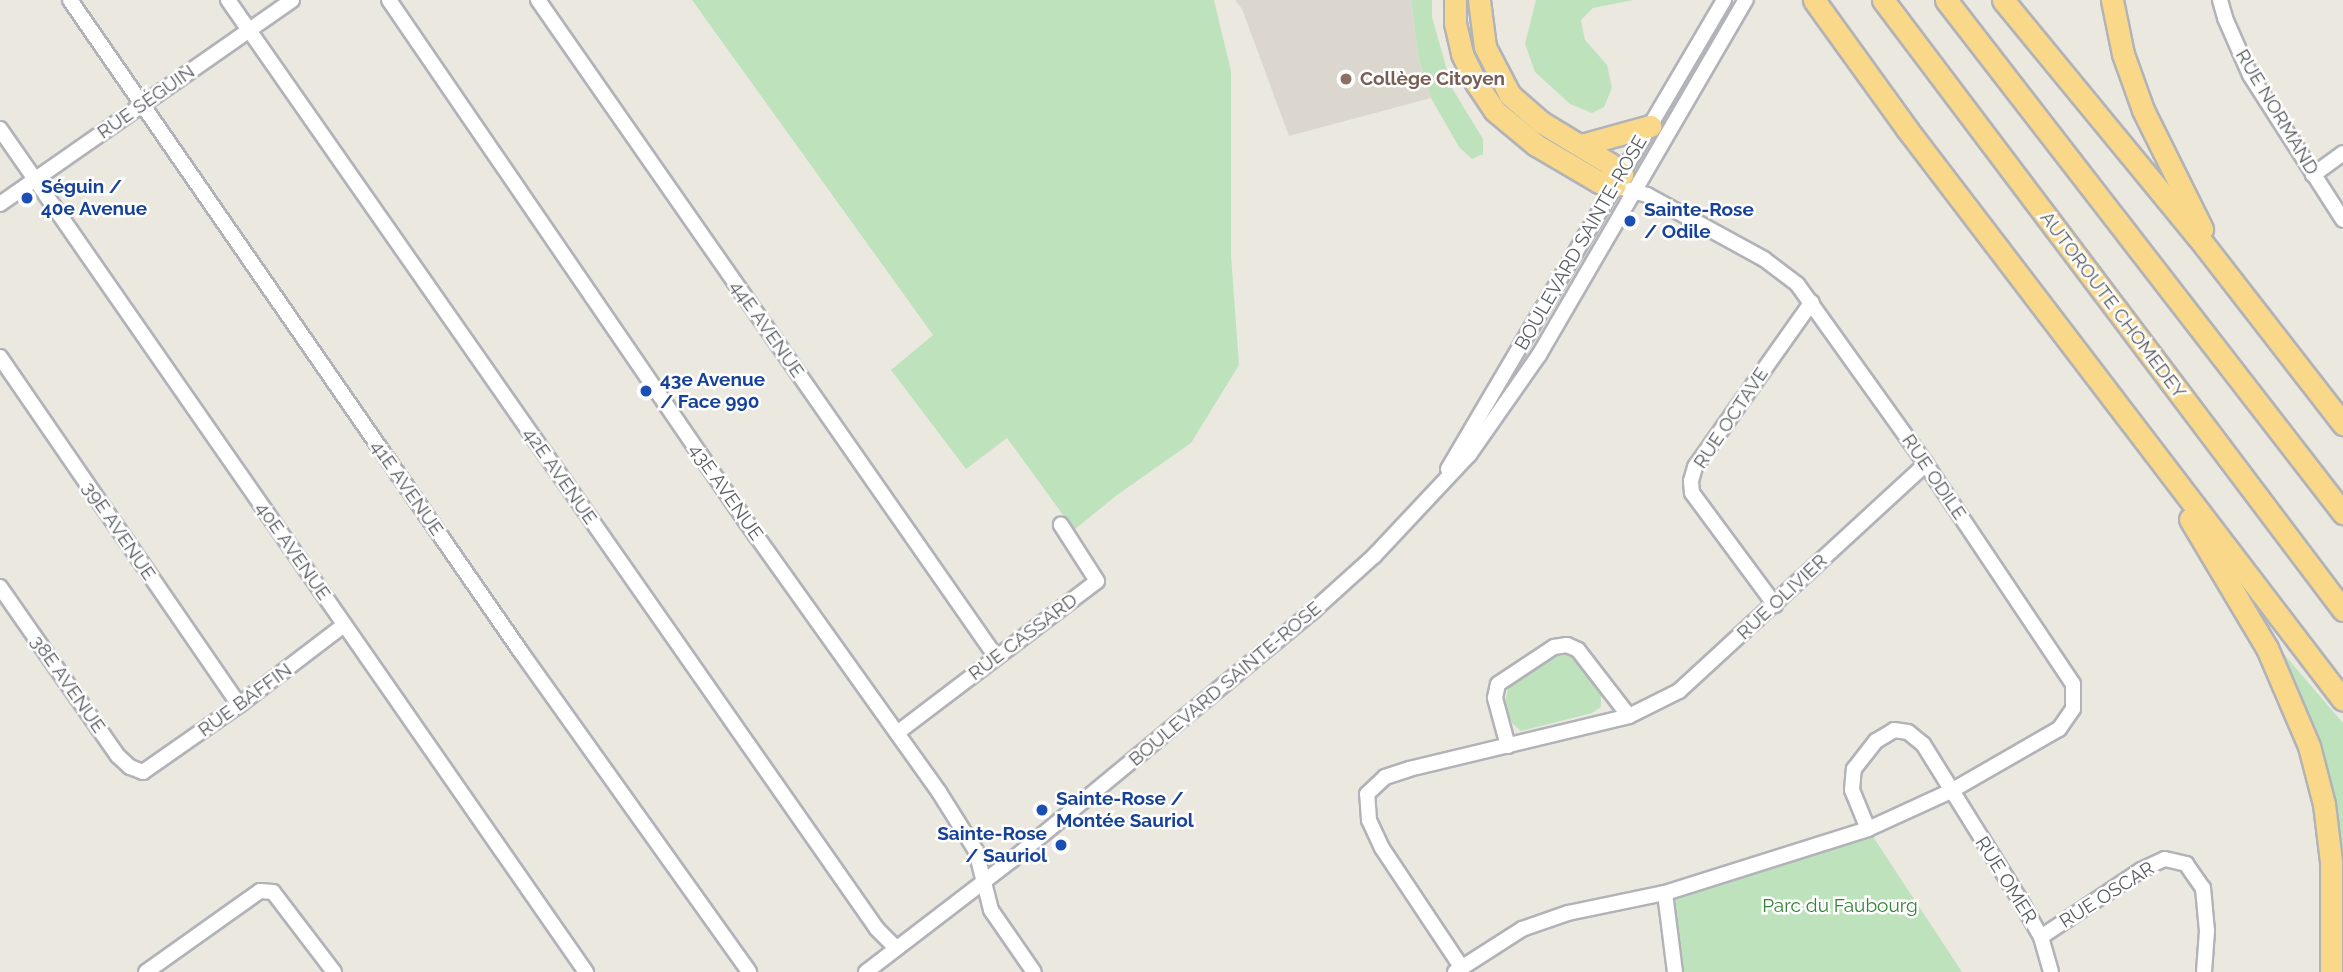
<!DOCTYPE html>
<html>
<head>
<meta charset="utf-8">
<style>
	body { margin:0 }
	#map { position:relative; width:2343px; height:972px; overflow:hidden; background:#ebe8e0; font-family:Raleway,sans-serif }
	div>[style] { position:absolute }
	.education>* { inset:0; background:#dbd7ce }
	.green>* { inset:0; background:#bee3bc }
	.roads { filter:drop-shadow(2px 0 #b1b3b8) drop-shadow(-2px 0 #b1b3b8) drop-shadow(0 2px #b1b3b8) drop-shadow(0 -2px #b1b3b8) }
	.minor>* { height:14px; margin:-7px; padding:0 7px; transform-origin:7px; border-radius:7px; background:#fff }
	.highway>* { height:21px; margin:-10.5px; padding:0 10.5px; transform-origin:10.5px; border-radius:10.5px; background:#f9d989 }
	.dots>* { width:19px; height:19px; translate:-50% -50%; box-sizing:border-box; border:4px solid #fff; border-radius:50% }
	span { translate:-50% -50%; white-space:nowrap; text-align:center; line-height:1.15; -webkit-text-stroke:5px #fff; paint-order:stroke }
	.education-label { font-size:19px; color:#785e54; font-weight:700 }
	.left { translate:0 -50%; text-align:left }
	.street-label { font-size:19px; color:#595c61 }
	.transit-label { font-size:19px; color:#164399; font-weight:700 }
	.right { translate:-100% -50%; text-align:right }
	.park-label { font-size:19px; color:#368237 }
</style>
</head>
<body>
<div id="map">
	<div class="education">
		<i style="clip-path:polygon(1235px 0,1411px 0,1419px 60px,1431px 98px,1289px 136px,1242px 9px)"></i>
	</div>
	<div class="green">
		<i style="clip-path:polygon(692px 0,1214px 0,1231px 71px,1231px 255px,1239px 365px,1191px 443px,1117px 495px,1074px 530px,1007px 438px,966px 469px,891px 370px,933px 335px)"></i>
		<i style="clip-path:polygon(1411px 0,1432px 0,1432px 17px,1452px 88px,1483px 139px,1483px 154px,1472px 159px,1459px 147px,1431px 98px,1419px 60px)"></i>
		<i style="clip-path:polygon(1536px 0,1633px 0,1593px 8px,1581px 20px,1585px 40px,1607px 65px,1612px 88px,1604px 107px,1592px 113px,1570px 104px,1535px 72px,1525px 44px)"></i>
		<i style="clip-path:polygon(2275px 644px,2343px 723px,2343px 868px,2325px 771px,2304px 705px)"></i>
		<i style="clip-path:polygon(1568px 652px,1575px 656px,1601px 691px,1601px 707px,1592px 713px,1521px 731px,1512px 723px,1504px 705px,1509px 686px,1558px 654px)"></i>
		<i style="clip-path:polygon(1868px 829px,1962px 972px,1675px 972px,1665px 893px)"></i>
	</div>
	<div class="roads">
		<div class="minor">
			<i style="left:70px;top:0;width:793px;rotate:55.33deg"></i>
			<i style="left:521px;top:652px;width:393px;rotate:54.5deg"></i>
			<i style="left:228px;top:0;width:1133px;rotate:55.06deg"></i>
			<i style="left:877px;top:929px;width:27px;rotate:45deg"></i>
			<i style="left:389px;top:0;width:630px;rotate:55.6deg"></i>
			<i style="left:745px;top:520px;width:334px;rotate:54.5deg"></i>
			<i style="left:939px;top:792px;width:70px;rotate:57.9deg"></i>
			<i style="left:976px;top:851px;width:61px;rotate:75.7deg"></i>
			<i style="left:991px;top:910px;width:75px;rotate:55.3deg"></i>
			<i style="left:538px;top:0;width:801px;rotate:55.12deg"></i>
			<i style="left:2220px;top:0;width:19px;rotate:74deg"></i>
			<i style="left:2225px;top:18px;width:62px;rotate:66.3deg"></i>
			<i style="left:2250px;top:75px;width:172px;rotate:57.3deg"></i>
			<i style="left:0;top:129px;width:1027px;rotate:55.2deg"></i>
			<i style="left:2313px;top:175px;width:37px;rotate:-36deg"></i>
			<i style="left:0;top:204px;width:356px;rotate:-34.9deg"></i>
			<i style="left:0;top:357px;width:422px;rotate:55.5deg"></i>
			<i style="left:1448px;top:469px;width:544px;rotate:-59.52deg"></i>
			<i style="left:0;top:587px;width:206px;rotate:55.1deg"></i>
			<i style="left:118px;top:756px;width:16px;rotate:43deg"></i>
			<i style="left:130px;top:767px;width:14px;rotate:21deg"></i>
			<i style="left:143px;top:772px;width:117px;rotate:-34.9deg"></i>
			<i style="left:239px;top:705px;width:132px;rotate:-37.3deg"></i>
			<i style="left:1775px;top:605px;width:139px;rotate:-126.5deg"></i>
			<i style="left:1692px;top:493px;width:12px;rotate:-95deg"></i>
			<i style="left:1691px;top:481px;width:15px;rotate:-74deg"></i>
			<i style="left:1695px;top:467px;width:202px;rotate:-54.7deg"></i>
			<i style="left:897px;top:733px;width:251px;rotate:-37.2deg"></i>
			<i style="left:1097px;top:581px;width:67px;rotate:-122.7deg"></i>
			<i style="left:1508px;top:746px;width:50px;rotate:-105.2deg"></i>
			<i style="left:1495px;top:698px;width:14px;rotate:-78deg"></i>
			<i style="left:1498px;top:684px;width:67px;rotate:-33.5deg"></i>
			<i style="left:1554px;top:647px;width:13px;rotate:-9deg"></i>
			<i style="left:1567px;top:645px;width:12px;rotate:24deg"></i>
			<i style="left:1578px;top:650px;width:83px;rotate:52.3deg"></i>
			<i style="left:1868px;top:829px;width:42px;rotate:-112.3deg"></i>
			<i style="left:1852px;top:790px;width:21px;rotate:-85deg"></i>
			<i style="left:1854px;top:769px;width:36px;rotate:-52deg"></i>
			<i style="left:1876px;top:741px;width:21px;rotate:-31deg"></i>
			<i style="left:1894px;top:730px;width:14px;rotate:8deg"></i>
			<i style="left:1908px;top:732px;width:19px;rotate:39deg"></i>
			<i style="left:1923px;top:744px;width:184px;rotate:58.1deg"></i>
			<i style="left:2020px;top:900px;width:43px;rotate:60.4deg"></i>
			<i style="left:2041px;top:937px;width:36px;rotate:74deg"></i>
			<i style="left:1665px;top:893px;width:80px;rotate:82.8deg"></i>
			<i style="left:2041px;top:937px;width:120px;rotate:-33.8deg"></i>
			<i style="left:2141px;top:870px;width:26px;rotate:-25deg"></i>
			<i style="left:2165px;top:859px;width:22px;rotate:13deg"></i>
			<i style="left:2186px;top:864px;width:29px;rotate:55deg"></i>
			<i style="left:2203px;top:888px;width:43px;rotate:84.7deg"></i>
			<i style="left:2207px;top:931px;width:41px;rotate:94.2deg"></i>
			<i style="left:1462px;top:968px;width:144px;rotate:-123.7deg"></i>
			<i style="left:1382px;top:848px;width:31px;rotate:-115deg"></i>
			<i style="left:1369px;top:820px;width:26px;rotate:-94deg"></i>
			<i style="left:1367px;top:794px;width:25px;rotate:-43deg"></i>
			<i style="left:1385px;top:777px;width:25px;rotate:-18deg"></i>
			<i style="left:1409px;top:769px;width:226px;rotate:-13.5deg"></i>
			<i style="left:1629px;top:716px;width:56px;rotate:-26.6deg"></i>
			<i style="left:1679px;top:691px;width:335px;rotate:-42.6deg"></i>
			<i style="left:146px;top:972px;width:140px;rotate:-35.4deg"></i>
			<i style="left:260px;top:891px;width:13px;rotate:4deg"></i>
			<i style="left:273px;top:892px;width:101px;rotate:52.7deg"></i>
			<i style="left:866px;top:972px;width:184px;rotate:-37.5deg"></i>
			<i style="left:1012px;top:860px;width:392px;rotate:-39.6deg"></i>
			<i style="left:1314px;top:610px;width:81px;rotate:-42deg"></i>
			<i style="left:1374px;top:556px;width:139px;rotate:-46.8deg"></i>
			<i style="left:1469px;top:455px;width:122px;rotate:-55deg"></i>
			<i style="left:1539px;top:355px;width:411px;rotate:-59.8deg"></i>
			<i style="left:1455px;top:972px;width:80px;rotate:-32.7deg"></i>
			<i style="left:1522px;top:929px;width:49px;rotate:-19.2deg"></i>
			<i style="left:1568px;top:913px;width:99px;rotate:-11.7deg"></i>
			<i style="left:1665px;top:893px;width:213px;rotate:-17.5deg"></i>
			<i style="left:1868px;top:829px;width:91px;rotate:-24.6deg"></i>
			<i style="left:1951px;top:791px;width:125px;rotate:-29.9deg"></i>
			<i style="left:2059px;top:729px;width:24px;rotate:-55deg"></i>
			<i style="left:2073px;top:709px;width:25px;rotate:-90deg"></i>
			<i style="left:2073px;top:684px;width:265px;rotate:-123.8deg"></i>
			<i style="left:1926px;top:464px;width:221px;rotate:-125.6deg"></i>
			<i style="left:1797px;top:284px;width:41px;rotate:-142.9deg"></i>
			<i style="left:1764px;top:259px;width:133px;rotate:-151.3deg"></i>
			<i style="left:1647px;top:195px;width:33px;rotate:-164deg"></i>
		</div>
		<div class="highway">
			<i style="left:1455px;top:0;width:23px;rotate:90deg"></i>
			<i style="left:1455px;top:23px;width:32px;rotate:77deg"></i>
			<i style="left:1462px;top:54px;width:32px;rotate:64deg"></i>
			<i style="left:1476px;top:83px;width:34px;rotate:56deg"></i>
			<i style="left:1495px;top:111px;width:53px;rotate:39.7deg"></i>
			<i style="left:1536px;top:145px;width:73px;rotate:30.4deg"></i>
			<i style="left:1599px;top:182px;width:16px;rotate:14deg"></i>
			<i style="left:1479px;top:0;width:47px;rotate:82.7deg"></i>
			<i style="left:1485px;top:47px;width:54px;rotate:62.5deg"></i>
			<i style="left:1510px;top:95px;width:41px;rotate:41.1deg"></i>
			<i style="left:1541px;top:122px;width:81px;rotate:31.3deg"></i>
			<i style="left:1610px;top:164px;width:16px;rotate:40deg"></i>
			<i style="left:1814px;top:0;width:159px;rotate:54.2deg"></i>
			<i style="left:1907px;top:129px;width:718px;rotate:52.64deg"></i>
			<i style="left:1883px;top:0;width:764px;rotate:52.98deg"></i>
			<i style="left:1946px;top:0;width:649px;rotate:52.26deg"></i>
			<i style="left:2003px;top:0;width:307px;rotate:50.6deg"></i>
			<i style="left:2198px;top:237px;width:237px;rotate:52.2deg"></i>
			<i style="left:2112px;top:0;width:55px;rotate:78.5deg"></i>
			<i style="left:2123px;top:54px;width:59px;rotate:70.3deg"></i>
			<i style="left:2143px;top:110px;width:133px;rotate:63.6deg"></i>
			<i style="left:1581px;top:145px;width:72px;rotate:-15.4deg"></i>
			<i style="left:2190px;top:519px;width:150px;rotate:59.2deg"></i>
			<i style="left:2267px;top:648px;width:107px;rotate:66.8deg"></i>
			<i style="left:2309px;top:746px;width:60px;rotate:75.5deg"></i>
			<i style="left:2324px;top:804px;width:58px;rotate:83.1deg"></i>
			<i style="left:2331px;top:862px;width:110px;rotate:90deg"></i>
		</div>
	</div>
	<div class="dots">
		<i style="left:1346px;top:79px;background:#8d6e63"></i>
		<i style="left:27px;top:198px;background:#1a4fb4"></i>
		<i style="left:1630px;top:221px;background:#1a4fb4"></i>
		<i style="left:646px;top:391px;background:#1a4fb4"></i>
		<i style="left:1042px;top:810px;background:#1a4fb4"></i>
		<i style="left:1061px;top:845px;background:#1a4fb4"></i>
	</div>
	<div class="education-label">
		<span class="left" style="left:1360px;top:79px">Collège Citoyen</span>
	</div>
	<div class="street-label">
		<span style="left:146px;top:102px;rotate:-35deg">RUE SÉGUIN</span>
		<span style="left:2277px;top:112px;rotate:59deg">RUE NORMAND</span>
		<span style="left:1581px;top:243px;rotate:-60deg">BOULEVARD SAINTE-ROSE</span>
		<span style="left:2113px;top:305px;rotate:53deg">AUTOROUTE CHOMEDEY</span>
		<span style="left:767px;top:329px;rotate:55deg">44E AVENUE</span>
		<span style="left:1731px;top:418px;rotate:-56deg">RUE OCTAVE</span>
		<span style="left:560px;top:476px;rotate:55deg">42E AVENUE</span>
		<span style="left:1934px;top:477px;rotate:56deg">RUE ODILE</span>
		<span style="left:407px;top:488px;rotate:55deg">41E AVENUE</span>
		<span style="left:726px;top:492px;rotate:55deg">43E AVENUE</span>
		<span style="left:119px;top:531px;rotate:56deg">39E AVENUE</span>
		<span style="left:293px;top:551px;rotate:55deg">40E AVENUE</span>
		<span style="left:1782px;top:597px;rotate:-43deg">RUE OLIVIER</span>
		<span style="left:1023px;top:637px;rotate:-37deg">RUE CASSARD</span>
		<span style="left:68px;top:684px;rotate:55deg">38E AVENUE</span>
		<span style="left:1225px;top:684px;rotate:-40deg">BOULEVARD SAINTE-ROSE</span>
		<span style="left:245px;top:700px;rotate:-36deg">RUE BAFFIN</span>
		<span style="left:2006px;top:880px;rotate:58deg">RUE OMER</span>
		<span style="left:2107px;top:895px;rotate:-32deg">RUE OSCAR</span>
	</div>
	<div class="transit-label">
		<span class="left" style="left:41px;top:198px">Séguin /<br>40e Avenue</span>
		<span class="left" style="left:1644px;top:221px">Sainte-Rose<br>/ Odile</span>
		<span class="left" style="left:660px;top:391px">43e Avenue<br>/ Face 990</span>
		<span class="left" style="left:1056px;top:810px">Sainte-Rose /<br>Montée Sauriol</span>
		<span class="right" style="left:1047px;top:845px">Sainte-Rose<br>/ Sauriol</span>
	</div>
	<div class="park-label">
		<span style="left:1840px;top:906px">Parc du Faubourg</span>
	</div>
</div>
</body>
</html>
